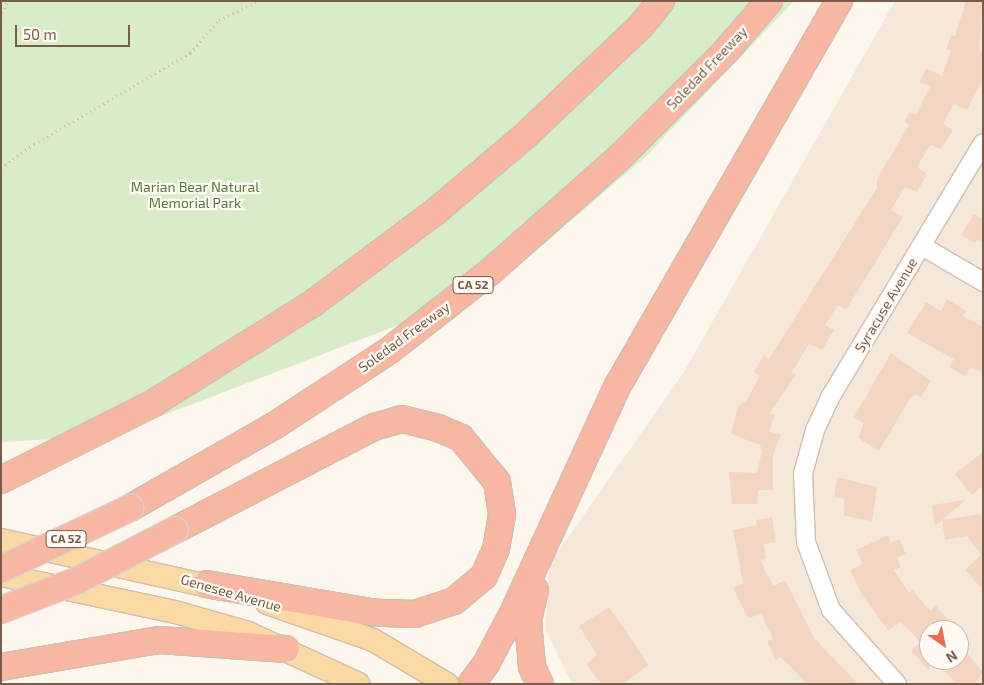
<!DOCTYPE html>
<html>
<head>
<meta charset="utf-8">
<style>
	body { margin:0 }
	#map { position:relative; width:984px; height:685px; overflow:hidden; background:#fdf6ec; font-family:"Exo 2",sans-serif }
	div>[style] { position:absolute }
	.residential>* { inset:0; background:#f5e8da }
	.green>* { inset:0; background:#d8ecc9 }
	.building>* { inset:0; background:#f3d5c3 }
	.path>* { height:2.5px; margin-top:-1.25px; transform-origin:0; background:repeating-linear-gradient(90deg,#d9b8a5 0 1px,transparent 0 5px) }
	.roads { filter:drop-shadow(1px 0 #d1beb0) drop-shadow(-1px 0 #d1beb0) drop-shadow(0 1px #d1beb0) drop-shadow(0 -1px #d1beb0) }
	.minor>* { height:18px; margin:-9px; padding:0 9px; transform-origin:9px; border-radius:9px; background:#fff }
	.major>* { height:22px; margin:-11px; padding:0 11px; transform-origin:11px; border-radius:11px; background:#fbd9a5 }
	.highway>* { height:26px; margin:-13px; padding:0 13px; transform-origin:13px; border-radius:13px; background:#f7b7a3 }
	.bridges { filter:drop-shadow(1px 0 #dad1cd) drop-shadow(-1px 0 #dad1cd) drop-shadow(0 1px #dad1cd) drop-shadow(0 -1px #dad1cd) }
	.highway-bridge>* { height:26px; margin:-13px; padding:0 13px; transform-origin:13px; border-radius:13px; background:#f7b7a3 }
	span { translate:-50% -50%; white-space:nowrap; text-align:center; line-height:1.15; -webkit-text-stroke:4.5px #fffaf3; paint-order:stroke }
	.shield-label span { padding:1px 4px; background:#fffaf3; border:1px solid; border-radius:4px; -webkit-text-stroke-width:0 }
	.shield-label { font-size:12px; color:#7a5c4d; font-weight:700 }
	.street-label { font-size:14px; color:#7a5c4d }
	.park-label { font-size:14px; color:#537a41 }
	.frame { position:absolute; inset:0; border:2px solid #7a5c4d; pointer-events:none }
	.north { position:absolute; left:919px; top:620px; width:50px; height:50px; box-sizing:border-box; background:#fffaf3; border:1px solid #cabbb1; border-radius:50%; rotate:147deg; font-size:14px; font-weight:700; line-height:20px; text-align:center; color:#7a5c4d }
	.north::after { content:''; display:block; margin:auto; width:18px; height:22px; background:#e76f51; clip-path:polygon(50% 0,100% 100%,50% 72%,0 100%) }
	.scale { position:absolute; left:15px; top:25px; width:115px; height:22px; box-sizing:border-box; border:2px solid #7a5c4d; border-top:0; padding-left:6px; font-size:15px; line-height:18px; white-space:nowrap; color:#7a5c4d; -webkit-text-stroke:4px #fffaf3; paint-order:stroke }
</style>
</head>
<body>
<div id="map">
	<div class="residential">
		<i style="clip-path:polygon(evenodd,895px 1px,983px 1px,983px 684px,572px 684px,545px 629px,550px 563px,682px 375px,895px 1px,929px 630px,959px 630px,959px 660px,929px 660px,929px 630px)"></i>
	</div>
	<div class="green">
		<i style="clip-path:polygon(1px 1px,794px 1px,644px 158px,490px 290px,109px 436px,1px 442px)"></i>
	</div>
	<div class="building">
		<i style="clip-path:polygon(966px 1px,983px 1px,979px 51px,983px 52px,983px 79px,967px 110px,954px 104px,943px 124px,953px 130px,941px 149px,930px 145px,917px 167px,927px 174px,917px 192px,905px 187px,891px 210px,903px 217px,846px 310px,838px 305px,825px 325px,834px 330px,822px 350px,809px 344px,792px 372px,796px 375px,770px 413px,775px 415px,769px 431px,781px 435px,773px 455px,773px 490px,758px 490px,758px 504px,732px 504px,729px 472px,757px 473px,762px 451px,760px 445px,731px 434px,738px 406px,747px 400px,760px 376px,754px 372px,764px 355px,769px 359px,877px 188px,877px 179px,909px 125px,904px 122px,910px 112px,916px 115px,930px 87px,919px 82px,926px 68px,942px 76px,951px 50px,946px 49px,951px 35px,955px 36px)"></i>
		<i style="clip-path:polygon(974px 214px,983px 219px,983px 242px,977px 239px,975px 243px,961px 235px)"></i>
		<i style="clip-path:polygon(947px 299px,966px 311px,963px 316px,983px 327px,983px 372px,970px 368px,965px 376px,949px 367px,954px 359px,907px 333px,926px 302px,941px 311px)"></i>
		<i style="clip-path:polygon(891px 353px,931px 381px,921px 397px,915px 394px,909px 400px,879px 451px,858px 438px,864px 423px,854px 417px)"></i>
		<i style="clip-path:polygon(983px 452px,983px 486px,972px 495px,955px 474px)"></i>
		<i style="clip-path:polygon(837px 477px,877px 487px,872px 521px,844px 516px,844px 499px,834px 497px)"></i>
		<i style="clip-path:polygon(966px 500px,935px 526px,932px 505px)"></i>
		<i style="clip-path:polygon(981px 514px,983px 528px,983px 590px,965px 570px,981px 555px,967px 536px,945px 540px,942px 520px)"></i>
		<i style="clip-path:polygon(772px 517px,776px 542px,764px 544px,766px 559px,760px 560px,773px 586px,785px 580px,815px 639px,858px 684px,807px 684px,781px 657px,776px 660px,767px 641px,773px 639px,761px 613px,750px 618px,746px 614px,733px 588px,743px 583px,733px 530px,757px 525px,756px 520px)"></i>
		<i style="clip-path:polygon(888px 535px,891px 543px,899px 539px,906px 554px,897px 558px,901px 567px,894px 570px,909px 593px,913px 590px,930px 611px,936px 606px,958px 630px,929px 630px,929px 670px,911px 651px,920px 642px,901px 622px,888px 630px,860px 592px,850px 570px,863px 564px,856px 550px)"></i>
		<i style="clip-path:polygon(609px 607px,649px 665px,622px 684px,602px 684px,594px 675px,587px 664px,597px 655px,579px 626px)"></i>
		<i style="clip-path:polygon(959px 644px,983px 672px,975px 684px,957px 684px,934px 660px,959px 660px)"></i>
	</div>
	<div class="path">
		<i style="left:1px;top:18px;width:18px;rotate:-71deg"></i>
		<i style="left:1px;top:168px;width:41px;rotate:-36deg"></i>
		<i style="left:34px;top:144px;width:181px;rotate:-30.3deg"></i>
		<i style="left:190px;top:53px;width:44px;rotate:-48.7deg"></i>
		<i style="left:219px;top:20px;width:43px;rotate:-26deg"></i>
	</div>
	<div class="roads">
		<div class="minor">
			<i style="left:922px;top:246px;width:71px;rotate:30.5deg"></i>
			<i style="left:897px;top:684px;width:99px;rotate:-131.7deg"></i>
			<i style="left:831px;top:610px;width:72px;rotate:-110.2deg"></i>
			<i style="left:806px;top:542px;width:68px;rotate:-92.5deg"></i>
			<i style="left:803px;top:474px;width:46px;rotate:-74.7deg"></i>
			<i style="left:815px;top:430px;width:38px;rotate:-65deg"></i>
			<i style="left:831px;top:396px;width:295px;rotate:-59deg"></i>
		</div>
		<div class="major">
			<i style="left:1px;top:540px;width:226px;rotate:12.5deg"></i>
			<i style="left:1px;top:575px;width:178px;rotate:12deg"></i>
			<i style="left:175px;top:612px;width:76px;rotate:16deg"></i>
			<i style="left:248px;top:633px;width:122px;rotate:24.7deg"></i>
			<i style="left:267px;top:603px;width:112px;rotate:19.2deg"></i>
			<i style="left:373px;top:640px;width:86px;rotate:30.7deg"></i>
		</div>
		<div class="highway">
			<i style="left:1px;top:480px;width:169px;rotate:-26.7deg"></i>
			<i style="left:152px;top:404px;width:189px;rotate:-32deg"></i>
			<i style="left:312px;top:304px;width:154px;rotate:-36.8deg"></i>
			<i style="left:435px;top:212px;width:119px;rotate:-40.2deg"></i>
			<i style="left:526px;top:135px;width:157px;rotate:-43.5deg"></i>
			<i style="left:640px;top:27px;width:33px;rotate:-51deg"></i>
			<i style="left:130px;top:508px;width:166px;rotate:-29.7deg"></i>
			<i style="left:274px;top:426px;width:139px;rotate:-33.2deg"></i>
			<i style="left:390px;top:350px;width:127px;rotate:-38deg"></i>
			<i style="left:490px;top:272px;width:175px;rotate:-41.5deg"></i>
			<i style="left:621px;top:156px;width:148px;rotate:-45deg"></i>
			<i style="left:726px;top:51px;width:66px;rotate:-49.3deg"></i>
			<i style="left:175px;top:530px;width:224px;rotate:-27.4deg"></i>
			<i style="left:374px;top:427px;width:29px;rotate:-16deg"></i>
			<i style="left:402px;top:419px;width:37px;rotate:14deg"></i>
			<i style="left:438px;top:428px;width:25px;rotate:23deg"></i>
			<i style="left:461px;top:438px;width:57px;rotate:50.7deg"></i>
			<i style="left:497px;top:482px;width:33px;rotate:81deg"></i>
			<i style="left:502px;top:515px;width:35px;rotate:100deg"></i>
			<i style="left:496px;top:549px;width:30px;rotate:114deg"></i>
			<i style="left:484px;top:576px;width:39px;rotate:140deg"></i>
			<i style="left:454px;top:601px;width:41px;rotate:161.6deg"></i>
			<i style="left:415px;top:614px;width:38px;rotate:-178deg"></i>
			<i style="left:377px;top:613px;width:173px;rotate:-170.4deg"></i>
			<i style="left:535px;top:590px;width:32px;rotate:103deg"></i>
			<i style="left:528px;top:621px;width:46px;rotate:85deg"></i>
			<i style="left:532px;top:667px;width:19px;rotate:65deg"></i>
			<i style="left:1px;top:667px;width:160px;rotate:-9.7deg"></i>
			<i style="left:159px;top:640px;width:127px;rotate:4.1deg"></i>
			<i style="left:471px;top:684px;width:25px;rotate:-53deg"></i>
			<i style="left:486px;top:664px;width:58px;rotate:-62.1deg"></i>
			<i style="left:513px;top:613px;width:249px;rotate:-65.3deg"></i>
			<i style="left:617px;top:387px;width:445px;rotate:-60.1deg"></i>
		</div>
	</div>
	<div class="bridges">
		<div class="highway-bridge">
			<i style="left:1px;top:569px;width:143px;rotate:-25.3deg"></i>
			<i style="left:1px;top:610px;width:80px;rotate:-21.1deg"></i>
			<i style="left:76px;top:581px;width:111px;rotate:-27.3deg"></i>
		</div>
	</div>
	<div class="shield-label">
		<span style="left:473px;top:285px">CA 52</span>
		<span style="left:66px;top:539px">CA 52</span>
	</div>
	<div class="street-label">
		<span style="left:707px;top:68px;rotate:-46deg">Soledad Freeway</span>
		<span style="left:886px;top:305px;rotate:-59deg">Syracuse Avenue</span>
		<span style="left:404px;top:337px;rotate:-36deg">Soledad Freeway</span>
		<span style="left:231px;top:593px;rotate:16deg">Genesee Avenue</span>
	</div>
	<div class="park-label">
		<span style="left:195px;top:195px">Marian Bear Natural<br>Memorial Park</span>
	</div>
	<div class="frame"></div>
	<div class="north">N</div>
	<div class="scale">50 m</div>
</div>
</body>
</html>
